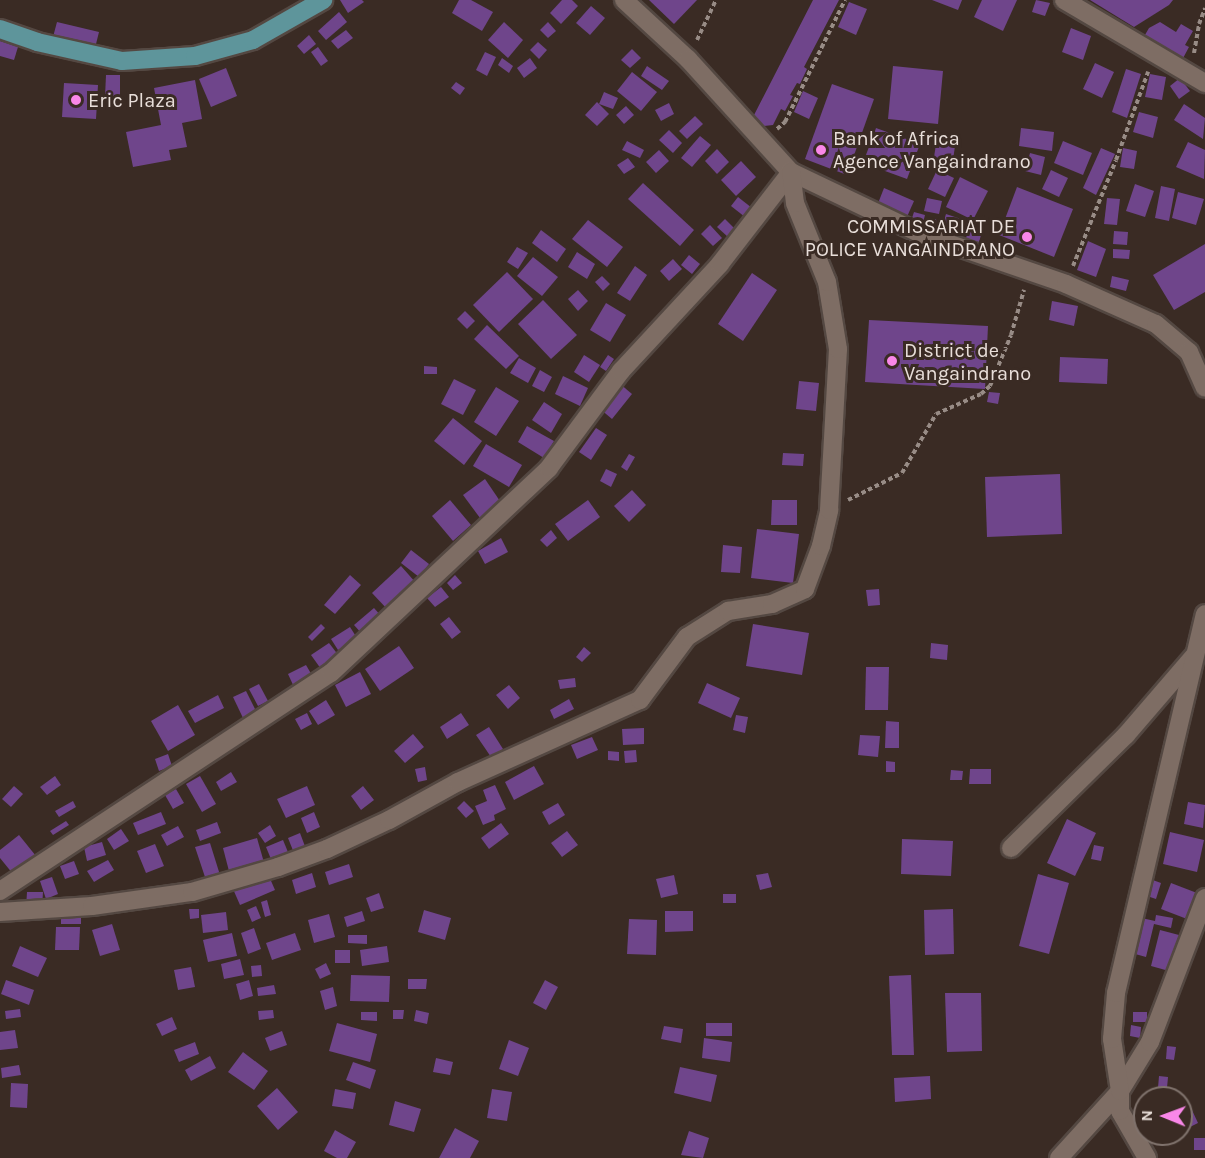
<!DOCTYPE html>
<html>
<head>
<meta charset="utf-8">
<style>
	body { margin:0 }
	#map { position:relative; width:1205px; height:1158px; overflow:hidden; background:#3a2b24; font-family:Karla,sans-serif }
	div>[style] { position:absolute }
	.building>* { inset:0; background:#6f458b }
	.path>* { height:4px; margin-top:-2px; transform-origin:0; background:repeating-linear-gradient(90deg,#988c86 0 4.5px,transparent 0 7.5px) }
	.roads { filter:drop-shadow(2px 0 #544842) drop-shadow(-2px 0 #544842) drop-shadow(0 2px #544842) drop-shadow(0 -2px #544842) }
	.minor>* { height:18px; margin:-9px; padding:0 9px; transform-origin:9px; border-radius:9px; background:#7e6d64 }
	.major>* { height:18px; margin:-9px; padding:0 9px; transform-origin:9px; border-radius:9px; background:#5e959b }
	.dots>* { width:16px; height:16px; translate:-50% -50%; box-sizing:border-box; border:3px solid #3a2b24; border-radius:50% }
	span { translate:-50% -50%; white-space:nowrap; text-align:center; line-height:1.15; -webkit-text-stroke:6px #3a2b24; paint-order:stroke }
	.poi-label { font-size:20px; color:#e9dfda }
	.left { translate:0 -50%; text-align:left }
	.right { translate:-100% -50%; text-align:right }
	.north { position:absolute; left:1133px; top:1086px; width:60px; height:60px; box-sizing:border-box; background:#3a2b24; border:2px solid #80736d; border-radius:50%; rotate:271deg; font-size:16px; font-weight:700; line-height:24px; text-align:center; color:#e9dfda }
	.north::after { content:''; display:block; margin:auto; width:21px; height:27px; background:#f987e8; clip-path:polygon(50% 0,100% 100%,50% 72%,0 100%) }
</style>
</head>
<body>
<div id="map">
	<div class="building">
		<i style="clip-path:polygon(340px 0,362px 0,364px 2px,348px 13px)"></i>
		<i style="clip-path:polygon(459px 0,471px 0,493px 12px,482px 31px,452px 13px)"></i>
		<i style="clip-path:polygon(562px 0,572px 0,578px 6px,561px 24px,550px 13px)"></i>
		<i style="clip-path:polygon(649px 0,697px 0,674px 24px)"></i>
		<i style="clip-path:polygon(813px 0,839px 0,804px 67px,807px 69px,800px 84px,797px 83px,790px 95px,793px 96px,785px 111px,781px 109px,773px 125px,764px 126px,754px 115px)"></i>
		<i style="clip-path:polygon(932px 0,962px 0,958px 10px)"></i>
		<i style="clip-path:polygon(982px 0,1017px 0,1003px 31px,974px 17px)"></i>
		<i style="clip-path:polygon(1036px 0,1050px 3px,1045px 16px,1032px 12px)"></i>
		<i style="clip-path:polygon(1090px 0,1173px 0,1169px 5px,1134px 27px)"></i>
		<i style="clip-path:polygon(849px 2px,867px 9px,856px 35px,838px 27px)"></i>
		<i style="clip-path:polygon(591px 6px,605px 18px,590px 35px,576px 23px)"></i>
		<i style="clip-path:polygon(339px 12px,347px 22px,326px 40px,318px 31px)"></i>
		<i style="clip-path:polygon(57px 22px,99px 32px,95px 48px,53px 37px)"></i>
		<i style="clip-path:polygon(504px 22px,523px 40px,508px 58px,488px 40px)"></i>
		<i style="clip-path:polygon(548px 22px,556px 31px,548px 38px,540px 30px)"></i>
		<i style="clip-path:polygon(1160px 22px,1176px 32px,1181px 24px,1193px 31px,1185px 45px,1189px 47px,1181px 62px,1142px 40px,1149px 28px)"></i>
		<i style="clip-path:polygon(1071px 28px,1091px 36px,1083px 60px,1062px 52px)"></i>
		<i style="clip-path:polygon(346px 30px,353px 38px,338px 49px,331px 41px)"></i>
		<i style="clip-path:polygon(309px 35px,316px 44px,304px 54px,297px 46px)"></i>
		<i style="clip-path:polygon(0 41px,18px 47px,14px 60px,0 56px)"></i>
		<i style="clip-path:polygon(538px 42px,547px 50px,539px 59px,530px 50px)"></i>
		<i style="clip-path:polygon(318px 47px,328px 61px,321px 66px,311px 52px)"></i>
		<i style="clip-path:polygon(632px 49px,641px 58px,630px 68px,621px 60px)"></i>
		<i style="clip-path:polygon(485px 52px,496px 57px,487px 76px,476px 70px)"></i>
		<i style="clip-path:polygon(502px 58px,513px 66px,509px 73px,498px 65px)"></i>
		<i style="clip-path:polygon(530px 58px,537px 68px,524px 78px,517px 68px)"></i>
		<i style="clip-path:polygon(1095px 63px,1114px 72px,1102px 98px,1083px 89px)"></i>
		<i style="clip-path:polygon(647px 66px,669px 81px,662px 90px,641px 76px)"></i>
		<i style="clip-path:polygon(893px 66px,943px 71px,938px 124px,888px 119px)"></i>
		<i style="clip-path:polygon(226px 68px,237px 96px,211px 107px,199px 79px)"></i>
		<i style="clip-path:polygon(1126px 69px,1141px 74px,1127px 118px,1112px 112px)"></i>
		<i style="clip-path:polygon(632px 72px,657px 92px,641px 111px,617px 91px)"></i>
		<i style="clip-path:polygon(1150px 74px,1166px 77px,1162px 100px,1145px 97px)"></i>
		<i style="clip-path:polygon(106px 75px,120px 75px,120px 97px,105px 97px)"></i>
		<i style="clip-path:polygon(1180px 78px,1190px 91px,1179px 99px,1170px 86px)"></i>
		<i style="clip-path:polygon(195px 80px,202px 119px,182px 123px,187px 147px,169px 150px,171px 160px,133px 167px,126px 132px,161px 125px,154px 88px)"></i>
		<i style="clip-path:polygon(456px 82px,465px 88px,460px 95px,451px 88px)"></i>
		<i style="clip-path:polygon(64px 83px,98px 85px,96px 119px,62px 117px)"></i>
		<i style="clip-path:polygon(832px 84px,874px 99px,847px 175px,805px 159px)"></i>
		<i style="clip-path:polygon(803px 91px,818px 98px,809px 119px,794px 112px)"></i>
		<i style="clip-path:polygon(604px 92px,618px 98px,613px 109px,599px 104px)"></i>
		<i style="clip-path:polygon(597px 102px,609px 114px,597px 126px,585px 115px)"></i>
		<i style="clip-path:polygon(669px 103px,674px 114px,661px 121px,655px 110px)"></i>
		<i style="clip-path:polygon(1184px 104px,1205px 118px,1203px 139px,1174px 120px)"></i>
		<i style="clip-path:polygon(626px 106px,634px 115px,624px 124px,616px 115px)"></i>
		<i style="clip-path:polygon(1139px 112px,1158px 117px,1153px 138px,1133px 132px)"></i>
		<i style="clip-path:polygon(695px 116px,703px 124px,687px 139px,679px 131px)"></i>
		<i style="clip-path:polygon(876px 128px,920px 144px,907px 179px,863px 163px)"></i>
		<i style="clip-path:polygon(1021px 128px,1054px 132px,1052px 151px,1019px 146px)"></i>
		<i style="clip-path:polygon(669px 130px,682px 143px,673px 153px,659px 140px)"></i>
		<i style="clip-path:polygon(700px 136px,711px 145px,692px 167px,681px 158px)"></i>
		<i style="clip-path:polygon(627px 141px,644px 150px,640px 158px,622px 150px)"></i>
		<i style="clip-path:polygon(1063px 141px,1092px 153px,1083px 175px,1054px 163px)"></i>
		<i style="clip-path:polygon(1188px 142px,1205px 150px,1204px 179px,1176px 167px)"></i>
		<i style="clip-path:polygon(936px 144px,955px 146px,952px 167px,933px 164px)"></i>
		<i style="clip-path:polygon(1101px 148px,1115px 154px,1096px 195px,1083px 188px)"></i>
		<i style="clip-path:polygon(1123px 148px,1137px 151px,1134px 169px,1120px 167px)"></i>
		<i style="clip-path:polygon(717px 149px,729px 162px,717px 174px,705px 161px)"></i>
		<i style="clip-path:polygon(659px 150px,669px 161px,656px 173px,646px 162px)"></i>
		<i style="clip-path:polygon(1030px 153px,1045px 157px,1041px 175px,1025px 171px)"></i>
		<i style="clip-path:polygon(628px 158px,635px 167px,624px 174px,617px 165px)"></i>
		<i style="clip-path:polygon(741px 161px,756px 177px,736px 196px,721px 180px)"></i>
		<i style="clip-path:polygon(937px 170px,954px 178px,945px 197px,928px 189px)"></i>
		<i style="clip-path:polygon(1051px 170px,1068px 178px,1059px 197px,1042px 189px)"></i>
		<i style="clip-path:polygon(960px 177px,988px 191px,973px 220px,946px 207px)"></i>
		<i style="clip-path:polygon(643px 183px,694px 230px,680px 246px,628px 199px)"></i>
		<i style="clip-path:polygon(1135px 184px,1154px 191px,1145px 217px,1126px 211px)"></i>
		<i style="clip-path:polygon(1161px 186px,1175px 189px,1169px 221px,1155px 218px)"></i>
		<i style="clip-path:polygon(1017px 187px,1073px 209px,1054px 257px,999px 235px)"></i>
		<i style="clip-path:polygon(884px 188px,914px 201px,906px 219px,877px 206px)"></i>
		<i style="clip-path:polygon(1178px 192px,1204px 199px,1196px 225px,1172px 218px)"></i>
		<i style="clip-path:polygon(738px 197px,752px 208px,745px 217px,731px 206px)"></i>
		<i style="clip-path:polygon(927px 198px,942px 201px,939px 214px,924px 211px)"></i>
		<i style="clip-path:polygon(1107px 198px,1120px 199px,1117px 225px,1104px 224px)"></i>
		<i style="clip-path:polygon(914px 212px,925px 215px,922px 227px,910px 224px)"></i>
		<i style="clip-path:polygon(946px 214px,964px 220px,958px 240px,940px 234px)"></i>
		<i style="clip-path:polygon(725px 219px,735px 229px,728px 237px,717px 227px)"></i>
		<i style="clip-path:polygon(936px 219px,937px 229px,926px 231px,925px 220px)"></i>
		<i style="clip-path:polygon(588px 220px,623px 247px,607px 267px,572px 239px)"></i>
		<i style="clip-path:polygon(710px 225px,722px 238px,713px 246px,701px 234px)"></i>
		<i style="clip-path:polygon(541px 230px,566px 249px,557px 262px,532px 243px)"></i>
		<i style="clip-path:polygon(968px 231px,981px 235px,978px 246px,965px 242px)"></i>
		<i style="clip-path:polygon(1114px 231px,1128px 232px,1127px 245px,1113px 244px)"></i>
		<i style="clip-path:polygon(1088px 241px,1106px 249px,1096px 277px,1077px 270px)"></i>
		<i style="clip-path:polygon(1205px 244px,1205px 292px,1174px 310px,1153px 275px)"></i>
		<i style="clip-path:polygon(517px 247px,528px 253px,518px 269px,507px 262px)"></i>
		<i style="clip-path:polygon(1113px 249px,1130px 250px,1129px 259px,1113px 258px)"></i>
		<i style="clip-path:polygon(577px 252px,595px 264px,587px 279px,568px 267px)"></i>
		<i style="clip-path:polygon(689px 255px,700px 264px,692px 274px,681px 265px)"></i>
		<i style="clip-path:polygon(533px 257px,558px 277px,542px 296px,517px 276px)"></i>
		<i style="clip-path:polygon(673px 259px,682px 269px,669px 281px,660px 271px)"></i>
		<i style="clip-path:polygon(635px 266px,647px 275px,630px 301px,617px 293px)"></i>
		<i style="clip-path:polygon(507px 272px,533px 299px,499px 332px,473px 305px)"></i>
		<i style="clip-path:polygon(752px 273px,777px 290px,743px 341px,718px 324px)"></i>
		<i style="clip-path:polygon(602px 276px,610px 284px,603px 291px,595px 282px)"></i>
		<i style="clip-path:polygon(1112px 276px,1129px 280px,1126px 291px,1110px 287px)"></i>
		<i style="clip-path:polygon(578px 290px,588px 301px,578px 311px,568px 299px)"></i>
		<i style="clip-path:polygon(543px 300px,577px 335px,551px 359px,518px 324px)"></i>
		<i style="clip-path:polygon(1052px 301px,1078px 306px,1074px 326px,1049px 320px)"></i>
		<i style="clip-path:polygon(606px 303px,626px 315px,610px 342px,590px 330px)"></i>
		<i style="clip-path:polygon(465px 311px,475px 321px,467px 329px,457px 319px)"></i>
		<i style="clip-path:polygon(869px 320px,988px 326px,985px 389px,865px 382px)"></i>
		<i style="clip-path:polygon(487px 325px,519px 356px,506px 369px,474px 339px)"></i>
		<i style="clip-path:polygon(584px 355px,600px 365px,589px 382px,574px 372px)"></i>
		<i style="clip-path:polygon(608px 355px,614px 359px,606px 371px,600px 367px)"></i>
		<i style="clip-path:polygon(1060px 357px,1108px 359px,1107px 384px,1059px 382px)"></i>
		<i style="clip-path:polygon(519px 358px,536px 368px,528px 383px,510px 373px)"></i>
		<i style="clip-path:polygon(424px 366px,437px 367px,437px 374px,424px 374px)"></i>
		<i style="clip-path:polygon(540px 370px,552px 377px,544px 392px,532px 386px)"></i>
		<i style="clip-path:polygon(563px 376px,588px 388px,580px 406px,555px 394px)"></i>
		<i style="clip-path:polygon(454px 379px,476px 390px,463px 415px,441px 404px)"></i>
		<i style="clip-path:polygon(799px 381px,819px 383px,816px 411px,796px 409px)"></i>
		<i style="clip-path:polygon(619px 383px,632px 394px,612px 419px,599px 408px)"></i>
		<i style="clip-path:polygon(496px 387px,519px 401px,496px 436px,474px 422px)"></i>
		<i style="clip-path:polygon(989px 392px,1000px 393px,998px 404px,987px 402px)"></i>
		<i style="clip-path:polygon(544px 402px,562px 414px,551px 433px,532px 420px)"></i>
		<i style="clip-path:polygon(453px 418px,482px 441px,464px 465px,434px 441px)"></i>
		<i style="clip-path:polygon(527px 426px,554px 441px,544px 458px,518px 442px)"></i>
		<i style="clip-path:polygon(596px 428px,607px 435px,591px 460px,579px 452px)"></i>
		<i style="clip-path:polygon(486px 444px,522px 465px,509px 487px,473px 466px)"></i>
		<i style="clip-path:polygon(783px 453px,804px 454px,803px 466px,782px 465px)"></i>
		<i style="clip-path:polygon(629px 454px,635px 457px,627px 471px,621px 467px)"></i>
		<i style="clip-path:polygon(606px 469px,617px 474px,611px 487px,600px 481px)"></i>
		<i style="clip-path:polygon(1060px 474px,1062px 534px,987px 537px,985px 477px)"></i>
		<i style="clip-path:polygon(485px 479px,504px 507px,483px 522px,463px 495px)"></i>
		<i style="clip-path:polygon(632px 490px,646px 505px,629px 522px,614px 506px)"></i>
		<i style="clip-path:polygon(450px 500px,471px 525px,453px 541px,432px 516px)"></i>
		<i style="clip-path:polygon(588px 500px,600px 517px,568px 541px,555px 524px)"></i>
		<i style="clip-path:polygon(772px 500px,797px 500px,797px 525px,771px 525px)"></i>
		<i style="clip-path:polygon(757px 529px,799px 534px,793px 583px,751px 578px)"></i>
		<i style="clip-path:polygon(551px 530px,557px 538px,547px 547px,540px 540px)"></i>
		<i style="clip-path:polygon(501px 538px,508px 552px,485px 564px,478px 551px)"></i>
		<i style="clip-path:polygon(723px 545px,742px 547px,740px 573px,721px 572px)"></i>
		<i style="clip-path:polygon(411px 550px,429px 564px,419px 577px,401px 563px)"></i>
		<i style="clip-path:polygon(401px 566px,416px 583px,388px 610px,372px 593px)"></i>
		<i style="clip-path:polygon(350px 575px,361px 585px,335px 614px,324px 605px)"></i>
		<i style="clip-path:polygon(455px 575px,462px 583px,453px 590px,447px 583px)"></i>
		<i style="clip-path:polygon(441px 587px,449px 597px,435px 607px,427px 598px)"></i>
		<i style="clip-path:polygon(879px 589px,880px 605px,868px 606px,866px 590px)"></i>
		<i style="clip-path:polygon(374px 608px,382px 617px,362px 634px,354px 625px)"></i>
		<i style="clip-path:polygon(449px 617px,461px 632px,452px 639px,440px 624px)"></i>
		<i style="clip-path:polygon(321px 624px,325px 628px,312px 641px,308px 637px)"></i>
		<i style="clip-path:polygon(753px 624px,809px 633px,802px 675px,746px 666px)"></i>
		<i style="clip-path:polygon(350px 627px,357px 638px,338px 650px,331px 639px)"></i>
		<i style="clip-path:polygon(329px 643px,339px 656px,321px 669px,311px 655px)"></i>
		<i style="clip-path:polygon(931px 643px,948px 645px,947px 660px,930px 658px)"></i>
		<i style="clip-path:polygon(399px 646px,414px 668px,380px 691px,365px 669px)"></i>
		<i style="clip-path:polygon(584px 647px,591px 653px,582px 662px,576px 657px)"></i>
		<i style="clip-path:polygon(306px 665px,313px 677px,294px 687px,288px 674px)"></i>
		<i style="clip-path:polygon(866px 667px,889px 667px,888px 710px,865px 710px)"></i>
		<i style="clip-path:polygon(360px 672px,371px 694px,346px 707px,335px 685px)"></i>
		<i style="clip-path:polygon(575px 678px,576px 687px,560px 689px,558px 680px)"></i>
		<i style="clip-path:polygon(707px 683px,740px 698px,731px 718px,698px 703px)"></i>
		<i style="clip-path:polygon(259px 684px,268px 701px,258px 706px,249px 689px)"></i>
		<i style="clip-path:polygon(509px 685px,520px 698px,508px 709px,496px 695px)"></i>
		<i style="clip-path:polygon(246px 691px,256px 711px,243px 718px,233px 697px)"></i>
		<i style="clip-path:polygon(218px 695px,224px 708px,195px 723px,188px 711px)"></i>
		<i style="clip-path:polygon(569px 699px,574px 709px,554px 719px,550px 710px)"></i>
		<i style="clip-path:polygon(326px 700px,335px 715px,318px 725px,309px 711px)"></i>
		<i style="clip-path:polygon(178px 705px,195px 735px,168px 751px,151px 721px)"></i>
		<i style="clip-path:polygon(307px 713px,312px 724px,301px 730px,295px 719px)"></i>
		<i style="clip-path:polygon(461px 713px,469px 725px,447px 739px,440px 727px)"></i>
		<i style="clip-path:polygon(736px 715px,748px 717px,745px 733px,733px 730px)"></i>
		<i style="clip-path:polygon(886px 721px,899px 722px,899px 748px,885px 748px)"></i>
		<i style="clip-path:polygon(489px 727px,503px 749px,491px 757px,476px 735px)"></i>
		<i style="clip-path:polygon(644px 728px,644px 744px,623px 745px,622px 729px)"></i>
		<i style="clip-path:polygon(413px 734px,424px 747px,405px 763px,394px 751px)"></i>
		<i style="clip-path:polygon(860px 735px,880px 736px,878px 757px,858px 755px)"></i>
		<i style="clip-path:polygon(592px 737px,598px 750px,577px 759px,571px 745px)"></i>
		<i style="clip-path:polygon(636px 750px,637px 762px,625px 763px,624px 751px)"></i>
		<i style="clip-path:polygon(608px 751px,619px 752px,619px 761px,608px 760px)"></i>
		<i style="clip-path:polygon(168px 754px,172px 766px,159px 771px,155px 759px)"></i>
		<i style="clip-path:polygon(886px 761px,895px 762px,895px 772px,886px 772px)"></i>
		<i style="clip-path:polygon(534px 766px,544px 784px,514px 800px,505px 782px)"></i>
		<i style="clip-path:polygon(425px 767px,427px 780px,418px 782px,415px 769px)"></i>
		<i style="clip-path:polygon(970px 769px,991px 769px,991px 784px,969px 784px)"></i>
		<i style="clip-path:polygon(951px 770px,963px 771px,962px 780px,950px 780px)"></i>
		<i style="clip-path:polygon(231px 772px,237px 782px,221px 791px,216px 782px)"></i>
		<i style="clip-path:polygon(55px 776px,61px 785px,47px 795px,40px 787px)"></i>
		<i style="clip-path:polygon(200px 776px,216px 804px,202px 812px,186px 784px)"></i>
		<i style="clip-path:polygon(495px 785px,506px 809px,494px 815px,495px 820px,483px 825px,475px 806px,487px 801px,483px 790px)"></i>
		<i style="clip-path:polygon(14px 786px,23px 794px,11px 807px,2px 799px)"></i>
		<i style="clip-path:polygon(307px 786px,315px 805px,286px 818px,277px 799px)"></i>
		<i style="clip-path:polygon(363px 786px,374px 800px,361px 810px,351px 796px)"></i>
		<i style="clip-path:polygon(176px 789px,184px 803px,173px 809px,165px 795px)"></i>
		<i style="clip-path:polygon(73px 801px,76px 807px,59px 817px,55px 811px)"></i>
		<i style="clip-path:polygon(464px 801px,474px 811px,466px 818px,457px 808px)"></i>
		<i style="clip-path:polygon(1188px 802px,1205px 805px,1203px 828px,1184px 824px)"></i>
		<i style="clip-path:polygon(558px 803px,565px 815px,549px 825px,542px 812px)"></i>
		<i style="clip-path:polygon(161px 812px,166px 824px,138px 835px,133px 823px)"></i>
		<i style="clip-path:polygon(314px 812px,320px 827px,307px 833px,301px 818px)"></i>
		<i style="clip-path:polygon(1067px 819px,1096px 833px,1075px 876px,1047px 863px)"></i>
		<i style="clip-path:polygon(66px 821px,69px 825px,53px 835px,50px 831px)"></i>
		<i style="clip-path:polygon(217px 822px,221px 833px,200px 841px,196px 830px)"></i>
		<i style="clip-path:polygon(501px 823px,509px 834px,489px 849px,481px 838px)"></i>
		<i style="clip-path:polygon(270px 825px,276px 836px,265px 843px,258px 833px)"></i>
		<i style="clip-path:polygon(178px 826px,184px 837px,167px 846px,161px 835px)"></i>
		<i style="clip-path:polygon(121px 829px,129px 841px,114px 850px,107px 839px)"></i>
		<i style="clip-path:polygon(567px 831px,578px 845px,562px 857px,551px 843px)"></i>
		<i style="clip-path:polygon(1170px 832px,1204px 840px,1197px 872px,1163px 864px)"></i>
		<i style="clip-path:polygon(300px 833px,306px 849px,294px 853px,288px 838px)"></i>
		<i style="clip-path:polygon(19px 835px,36px 856px,13px 874px,0 858px,0 850px)"></i>
		<i style="clip-path:polygon(257px 838px,265px 866px,230px 875px,223px 848px)"></i>
		<i style="clip-path:polygon(902px 839px,953px 841px,951px 876px,901px 874px)"></i>
		<i style="clip-path:polygon(283px 840px,290px 857px,273px 864px,266px 847px)"></i>
		<i style="clip-path:polygon(102px 842px,106px 855px,87px 861px,84px 847px)"></i>
		<i style="clip-path:polygon(210px 843px,220px 875px,206px 880px,195px 847px)"></i>
		<i style="clip-path:polygon(155px 844px,164px 866px,146px 873px,137px 851px)"></i>
		<i style="clip-path:polygon(1094px 845px,1104px 847px,1101px 861px,1091px 859px)"></i>
		<i style="clip-path:polygon(108px 860px,114px 870px,94px 882px,87px 871px)"></i>
		<i style="clip-path:polygon(74px 861px,79px 874px,65px 879px,60px 866px)"></i>
		<i style="clip-path:polygon(349px 864px,353px 877px,329px 885px,325px 872px)"></i>
		<i style="clip-path:polygon(312px 873px,316px 887px,296px 894px,292px 880px)"></i>
		<i style="clip-path:polygon(768px 873px,772px 887px,760px 890px,756px 875px)"></i>
		<i style="clip-path:polygon(268px 874px,275px 890px,240px 905px,233px 889px)"></i>
		<i style="clip-path:polygon(1038px 874px,1069px 883px,1049px 954px,1019px 946px)"></i>
		<i style="clip-path:polygon(674px 875px,678px 894px,661px 898px,656px 879px)"></i>
		<i style="clip-path:polygon(52px 877px,58px 894px,46px 899px,40px 881px)"></i>
		<i style="clip-path:polygon(1150px 879px,1161px 883px,1156px 899px,1144px 895px)"></i>
		<i style="clip-path:polygon(1171px 883px,1197px 893px,1187px 919px,1161px 909px)"></i>
		<i style="clip-path:polygon(27px 892px,43px 892px,42px 908px,26px 907px)"></i>
		<i style="clip-path:polygon(379px 893px,384px 908px,371px 912px,366px 898px)"></i>
		<i style="clip-path:polygon(723px 894px,736px 894px,736px 903px,723px 903px)"></i>
		<i style="clip-path:polygon(267px 900px,271px 915px,265px 917px,261px 902px)"></i>
		<i style="clip-path:polygon(256px 906px,261px 918px,252px 922px,247px 910px)"></i>
		<i style="clip-path:polygon(189px 909px,199px 909px,199px 918px,190px 919px)"></i>
		<i style="clip-path:polygon(953px 909px,954px 954px,925px 955px,924px 910px)"></i>
		<i style="clip-path:polygon(424px 910px,451px 918px,445px 940px,418px 932px)"></i>
		<i style="clip-path:polygon(362px 911px,365px 921px,347px 927px,344px 917px)"></i>
		<i style="clip-path:polygon(665px 911px,693px 911px,693px 931px,665px 932px)"></i>
		<i style="clip-path:polygon(61px 912px,81px 913px,81px 924px,61px 924px)"></i>
		<i style="clip-path:polygon(226px 912px,228px 930px,203px 933px,201px 915px)"></i>
		<i style="clip-path:polygon(329px 914px,335px 937px,314px 943px,308px 920px)"></i>
		<i style="clip-path:polygon(1156px 915px,1173px 918px,1171px 928px,1154px 924px,1146px 957px,1128px 952px,1137px 917px,1155px 921px)"></i>
		<i style="clip-path:polygon(629px 919px,657px 920px,656px 955px,627px 954px)"></i>
		<i style="clip-path:polygon(112px 924px,120px 950px,100px 956px,92px 930px)"></i>
		<i style="clip-path:polygon(56px 927px,80px 927px,79px 950px,55px 950px)"></i>
		<i style="clip-path:polygon(254px 928px,261px 949px,248px 954px,241px 933px)"></i>
		<i style="clip-path:polygon(1160px 930px,1179px 935px,1169px 971px,1151px 966px)"></i>
		<i style="clip-path:polygon(232px 933px,237px 956px,208px 962px,203px 940px)"></i>
		<i style="clip-path:polygon(295px 933px,301px 950px,272px 960px,266px 943px)"></i>
		<i style="clip-path:polygon(348px 935px,367px 935px,367px 944px,348px 943px)"></i>
		<i style="clip-path:polygon(20px 946px,47px 958px,38px 977px,12px 966px)"></i>
		<i style="clip-path:polygon(387px 946px,389px 962px,362px 966px,360px 950px)"></i>
		<i style="clip-path:polygon(335px 950px,350px 950px,350px 963px,335px 963px)"></i>
		<i style="clip-path:polygon(240px 959px,244px 975px,224px 979px,221px 964px)"></i>
		<i style="clip-path:polygon(326px 963px,331px 974px,320px 979px,315px 969px)"></i>
		<i style="clip-path:polygon(261px 965px,262px 976px,252px 977px,251px 966px)"></i>
		<i style="clip-path:polygon(191px 967px,195px 987px,178px 990px,174px 970px)"></i>
		<i style="clip-path:polygon(351px 975px,390px 976px,389px 1002px,350px 1001px)"></i>
		<i style="clip-path:polygon(911px 975px,914px 1055px,892px 1055px,889px 976px)"></i>
		<i style="clip-path:polygon(408px 979px,427px 979px,426px 989px,408px 989px)"></i>
		<i style="clip-path:polygon(6px 980px,34px 990px,29px 1005px,1px 994px)"></i>
		<i style="clip-path:polygon(249px 980px,253px 996px,240px 1000px,236px 984px)"></i>
		<i style="clip-path:polygon(545px 980px,558px 987px,546px 1010px,533px 1003px)"></i>
		<i style="clip-path:polygon(274px 985px,276px 994px,258px 996px,257px 988px)"></i>
		<i style="clip-path:polygon(333px 987px,337px 1006px,325px 1010px,320px 991px)"></i>
		<i style="clip-path:polygon(945px 993px,981px 993px,982px 1051px,947px 1052px)"></i>
		<i style="clip-path:polygon(20px 1009px,21px 1017px,6px 1019px,5px 1011px)"></i>
		<i style="clip-path:polygon(273px 1010px,274px 1018px,259px 1020px,258px 1011px)"></i>
		<i style="clip-path:polygon(393px 1010px,404px 1010px,403px 1019px,393px 1019px)"></i>
		<i style="clip-path:polygon(416px 1010px,429px 1013px,427px 1024px,414px 1021px)"></i>
		<i style="clip-path:polygon(361px 1012px,377px 1012px,377px 1021px,361px 1020px)"></i>
		<i style="clip-path:polygon(1133px 1012px,1147px 1012px,1147px 1022px,1133px 1022px)"></i>
		<i style="clip-path:polygon(172px 1017px,177px 1029px,162px 1036px,156px 1024px)"></i>
		<i style="clip-path:polygon(337px 1023px,377px 1034px,370px 1062px,329px 1051px)"></i>
		<i style="clip-path:polygon(706px 1023px,732px 1023px,732px 1036px,706px 1036px)"></i>
		<i style="clip-path:polygon(1131px 1025px,1141px 1027px,1140px 1038px,1130px 1036px)"></i>
		<i style="clip-path:polygon(664px 1026px,683px 1029px,681px 1043px,661px 1039px)"></i>
		<i style="clip-path:polygon(15px 1030px,18px 1048px,0 1050px,0 1032px)"></i>
		<i style="clip-path:polygon(282px 1031px,287px 1045px,270px 1051px,265px 1038px)"></i>
		<i style="clip-path:polygon(704px 1038px,732px 1042px,730px 1062px,702px 1058px)"></i>
		<i style="clip-path:polygon(509px 1040px,529px 1048px,518px 1076px,499px 1069px)"></i>
		<i style="clip-path:polygon(195px 1042px,199px 1054px,179px 1062px,174px 1050px)"></i>
		<i style="clip-path:polygon(1167px 1046px,1176px 1047px,1174px 1060px,1166px 1059px)"></i>
		<i style="clip-path:polygon(243px 1052px,268px 1071px,254px 1090px,228px 1072px)"></i>
		<i style="clip-path:polygon(210px 1056px,216px 1068px,191px 1081px,185px 1070px)"></i>
		<i style="clip-path:polygon(436px 1058px,453px 1062px,450px 1075px,433px 1072px)"></i>
		<i style="clip-path:polygon(353px 1062px,376px 1070px,370px 1089px,346px 1080px)"></i>
		<i style="clip-path:polygon(19px 1065px,21px 1075px,2px 1078px,1px 1068px)"></i>
		<i style="clip-path:polygon(680px 1067px,717px 1075px,711px 1102px,674px 1093px)"></i>
		<i style="clip-path:polygon(930px 1076px,931px 1099px,895px 1102px,894px 1078px)"></i>
		<i style="clip-path:polygon(1159px 1076px,1168px 1077px,1167px 1088px,1158px 1088px)"></i>
		<i style="clip-path:polygon(11px 1083px,28px 1084px,27px 1108px,10px 1107px)"></i>
		<i style="clip-path:polygon(277px 1088px,298px 1112px,278px 1130px,257px 1106px)"></i>
		<i style="clip-path:polygon(335px 1089px,356px 1093px,353px 1109px,332px 1106px)"></i>
		<i style="clip-path:polygon(492px 1089px,512px 1092px,507px 1121px,487px 1118px)"></i>
		<i style="clip-path:polygon(395px 1101px,421px 1109px,414px 1132px,389px 1125px)"></i>
		<i style="clip-path:polygon(1191px 1108px,1198px 1123px,1188px 1128px,1182px 1112px)"></i>
		<i style="clip-path:polygon(455px 1128px,479px 1141px,470px 1158px,439px 1158px)"></i>
		<i style="clip-path:polygon(335px 1130px,356px 1142px,347px 1158px,337px 1158px,324px 1151px)"></i>
		<i style="clip-path:polygon(689px 1131px,709px 1138px,703px 1158px,681px 1155px)"></i>
		<i style="clip-path:polygon(1153px 1134px,1180px 1134px,1179px 1140px,1153px 1138px)"></i>
		<i style="clip-path:polygon(1194px 1138px,1205px 1138px,1205px 1150px,1194px 1150px)"></i>
	</div>
	<div class="path">
		<i style="left:697px;top:40px;width:44px;rotate:-64.6deg"></i>
		<i style="left:1194px;top:53px;width:29px;rotate:-80deg"></i>
		<i style="left:1199px;top:24px;width:17px;rotate:-69deg"></i>
		<i style="left:777px;top:129px;width:11px;rotate:-41deg"></i>
		<i style="left:785px;top:122px;width:136px;rotate:-63.8deg"></i>
		<i style="left:1073px;top:266px;width:114px;rotate:-67.9deg"></i>
		<i style="left:1116px;top:160px;width:94px;rotate:-70deg"></i>
		<i style="left:848px;top:500px;width:60px;rotate:-26.6deg"></i>
		<i style="left:902px;top:473px;width:68px;rotate:-60deg"></i>
		<i style="left:936px;top:414px;width:49px;rotate:-24deg"></i>
		<i style="left:981px;top:394px;width:12px;rotate:-42deg"></i>
		<i style="left:990px;top:386px;width:55px;rotate:-67.6deg"></i>
		<i style="left:1011px;top:335px;width:47px;rotate:-73.9deg"></i>
	</div>
	<div class="roads">
		<div class="minor">
			<i style="left:624px;top:0;width:87px;rotate:42.7deg"></i>
			<i style="left:688px;top:59px;width:153px;rotate:47.7deg"></i>
			<i style="left:791px;top:172px;width:144px;rotate:25.5deg"></i>
			<i style="left:921px;top:234px;width:153px;rotate:19deg"></i>
			<i style="left:1066px;top:284px;width:98px;rotate:24deg"></i>
			<i style="left:1156px;top:324px;width:43px;rotate:40.3deg"></i>
			<i style="left:1189px;top:352px;width:39px;rotate:66deg"></i>
			<i style="left:1064px;top:0;width:164px;rotate:30.5deg"></i>
			<i style="left:1011px;top:848px;width:161px;rotate:-44.5deg"></i>
			<i style="left:1126px;top:735px;width:104px;rotate:-49.3deg"></i>
			<i style="left:0;top:891px;width:396px;rotate:-33.4deg"></i>
			<i style="left:331px;top:673px;width:299px;rotate:-43.2deg"></i>
			<i style="left:549px;top:468px;width:121px;rotate:-53.4deg"></i>
			<i style="left:621px;top:371px;width:146px;rotate:-47.2deg"></i>
			<i style="left:720px;top:264px;width:116px;rotate:-52.3deg"></i>
			<i style="left:0;top:912px;width:92px;rotate:-3.7deg"></i>
			<i style="left:92px;top:906px;width:101px;rotate:-8deg"></i>
			<i style="left:192px;top:892px;width:90px;rotate:-16.2deg"></i>
			<i style="left:278px;top:867px;width:52px;rotate:-20.2deg"></i>
			<i style="left:327px;top:849px;width:68px;rotate:-25.1deg"></i>
			<i style="left:389px;top:820px;width:79px;rotate:-28.8deg"></i>
			<i style="left:458px;top:782px;width:200px;rotate:-24.3deg"></i>
			<i style="left:640px;top:700px;width:79px;rotate:-53.3deg"></i>
			<i style="left:687px;top:637px;width:49px;rotate:-32.4deg"></i>
			<i style="left:728px;top:611px;width:45px;rotate:-9deg"></i>
			<i style="left:772px;top:604px;width:36px;rotate:-24deg"></i>
			<i style="left:805px;top:589px;width:46px;rotate:-69.6deg"></i>
			<i style="left:821px;top:546px;width:37px;rotate:-77deg"></i>
			<i style="left:829px;top:510px;width:161px;rotate:-86.8deg"></i>
			<i style="left:838px;top:349px;width:68px;rotate:-99.3deg"></i>
			<i style="left:827px;top:282px;width:85px;rotate:-112.1deg"></i>
			<i style="left:795px;top:203px;width:31px;rotate:-97deg"></i>
			<i style="left:1059px;top:1158px;width:91px;rotate:-47.7deg"></i>
			<i style="left:1120px;top:1091px;width:57px;rotate:-58.5deg"></i>
			<i style="left:1150px;top:1042px;width:154px;rotate:-69.1deg"></i>
			<i style="left:1147px;top:1158px;width:54px;rotate:-119.9deg"></i>
			<i style="left:1120px;top:1111px;width:20px;rotate:-90deg"></i>
			<i style="left:1120px;top:1091px;width:53px;rotate:-98.7deg"></i>
			<i style="left:1112px;top:1039px;width:46px;rotate:-85deg"></i>
			<i style="left:1116px;top:993px;width:389px;rotate:-76.8deg"></i>
		</div>
		<div class="major">
			<i style="left:0;top:29px;width:39px;rotate:19deg"></i>
			<i style="left:37px;top:42px;width:87px;rotate:12.6deg"></i>
			<i style="left:122px;top:61px;width:73px;rotate:-3.9deg"></i>
			<i style="left:195px;top:56px;width:60px;rotate:-15.4deg"></i>
			<i style="left:253px;top:40px;width:81px;rotate:-29.7deg"></i>
		</div>
	</div>
	<div class="dots">
		<i style="left:76px;top:100px;background:#f987e8"></i>
		<i style="left:821px;top:150px;background:#f987e8"></i>
		<i style="left:1027px;top:237px;background:#f987e8"></i>
		<i style="left:892px;top:361px;background:#f987e8"></i>
	</div>
	<div class="poi-label">
		<span class="left" style="left:88px;top:100px">Eric Plaza</span>
		<span class="left" style="left:833px;top:150px">Bank of Africa<br>Agence Vangaindrano</span>
		<span class="right" style="left:1015px;top:238px">COMMISSARIAT DE<br>POLICE VANGAINDRANO</span>
		<span class="left" style="left:904px;top:362px">District de<br>Vangaindrano</span>
	</div>
	<div class="north">N</div>
</div>
</body>
</html>
